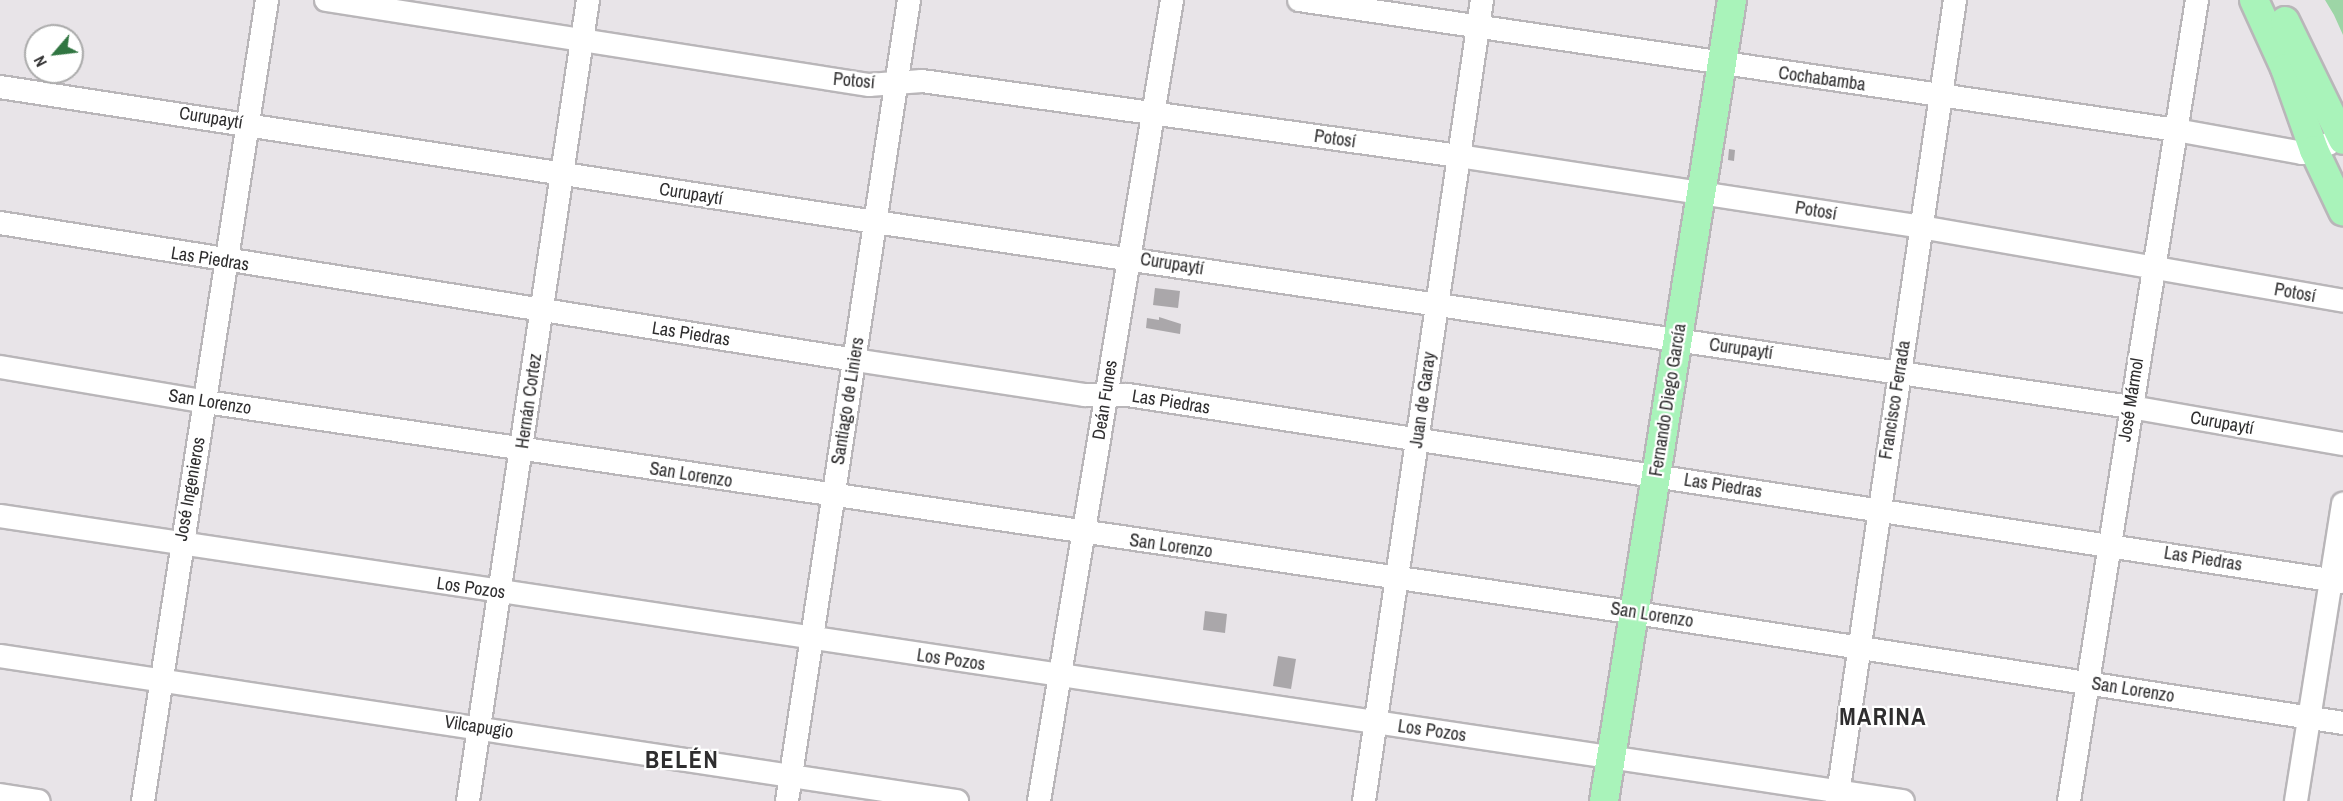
<!DOCTYPE html>
<html>
<head>
<meta charset="utf-8">
<style>
	body { margin:0 }
	#map { position:relative; width:2343px; height:801px; overflow:hidden; background:#e8e4e8; font-family:"Archivo Narrow",sans-serif }
	div>[style] { position:absolute }
	.water>* { inset:0; background:#9dd5a6 }
	.building>* { inset:0; background:#aaa7aa }
	.roads { filter:drop-shadow(2px 0 #b9b6b9) drop-shadow(-2px 0 #b9b6b9) drop-shadow(0 2px #b9b6b9) drop-shadow(0 -2px #b9b6b9) }
	.minor>* { height:22px; margin:-11px; padding:0 11px; transform-origin:11px; border-radius:11px; background:#fff }
	.major>* { height:28px; margin:-14px; padding:0 14px; transform-origin:14px; border-radius:14px; background:#a9f3ba }
	span { translate:-50% -50%; white-space:nowrap; text-align:center; line-height:1.15; -webkit-text-stroke:4.5px #fff; paint-order:stroke }
	.street-label { font-size:18px; color:#2e2d2e }
	.district-label { font-size:24px; color:#2e2d2e; font-weight:700; letter-spacing:1.5px }
	.north { position:absolute; left:24px; top:24px; width:60px; height:60px; box-sizing:border-box; background:#fff; border:2px solid #ababab; border-radius:50%; rotate:242deg; font-size:16px; font-weight:700; line-height:24px; text-align:center; color:#2e2d2e }
	.north::after { content:''; display:block; margin:auto; width:21px; height:27px; background:#307541; clip-path:polygon(50% 0,100% 100%,50% 72%,0 100%) }
</style>
</head>
<body>
<div id="map">
	<div class="water">
		<i style="clip-path:polygon(2325px 0,2343px 0,2343px 35px,2334px 15px)"></i>
	</div>
	<div class="building">
		<i style="clip-path:polygon(1729px 149px,1735px 150px,1734px 161px,1728px 160px)"></i>
		<i style="clip-path:polygon(1155px 288px,1180px 291px,1178px 308px,1153px 305px)"></i>
		<i style="clip-path:polygon(1159px 317px,1181px 324px,1180px 334px,1146px 328px,1147px 318px,1159px 320px)"></i>
		<i style="clip-path:polygon(1205px 611px,1227px 614px,1225px 633px,1203px 630px)"></i>
		<i style="clip-path:polygon(1278px 656px,1296px 659px,1291px 689px,1273px 686px)"></i>
	</div>
	<div class="roads">
		<div class="minor">
			<i style="left:326px;top:0;width:550px;rotate:8.9deg"></i>
			<i style="left:869px;top:85px;width:53px;rotate:-4.3deg"></i>
			<i style="left:922px;top:81px;width:542px;rotate:7.95deg"></i>
			<i style="left:1459px;top:156px;width:467px;rotate:8.7deg"></i>
			<i style="left:1921px;top:227px;width:428px;rotate:9.9deg"></i>
			<i style="left:1299px;top:0;width:887px;rotate:8.43deg"></i>
			<i style="left:2176px;top:130px;width:128px;rotate:10.3deg"></i>
			<i style="left:2302px;top:153px;width:28px;rotate:-19deg"></i>
			<i style="left:0;top:87px;width:885px;rotate:8.77deg"></i>
			<i style="left:875px;top:222px;width:1270px;rotate:8.38deg"></i>
			<i style="left:2131px;top:407px;width:215px;rotate:9.9deg"></i>
			<i style="left:0;top:223px;width:866px;rotate:9.1deg"></i>
			<i style="left:855px;top:360px;width:233px;rotate:8.7deg"></i>
			<i style="left:1085px;top:395px;width:43px"></i>
			<i style="left:1128px;top:395px;width:1229px;rotate:8.75deg"></i>
			<i style="left:0;top:367px;width:209px;rotate:9.6deg"></i>
			<i style="left:206px;top:402px;width:1445px;rotate:8.39deg"></i>
			<i style="left:1636px;top:613px;width:716px;rotate:8.84deg"></i>
			<i style="left:0;top:516px;width:1924px;rotate:8.52deg"></i>
			<i style="left:0;top:656px;width:968px;rotate:8.62deg"></i>
			<i style="left:0;top:795px;width:39px;rotate:9deg"></i>
			<i style="left:143px;top:801px;width:811px;rotate:-81.2deg"></i>
			<i style="left:468px;top:801px;width:810px;rotate:-81.48deg"></i>
			<i style="left:787px;top:801px;width:810px;rotate:-81.34deg"></i>
			<i style="left:1039px;top:801px;width:812px;rotate:-80.57deg"></i>
			<i style="left:1364px;top:801px;width:810px;rotate:-81.62deg"></i>
			<i style="left:1837px;top:801px;width:810px;rotate:-81.62deg"></i>
			<i style="left:2069px;top:801px;width:811px;rotate:-80.92deg"></i>
			<i style="left:2296px;top:801px;width:301px;rotate:-81deg"></i>
		</div>
		<div class="major">
			<i style="left:2254px;top:0;width:75px;rotate:65.5deg"></i>
			<i style="left:2285px;top:68px;width:87px;rotate:70.5deg"></i>
			<i style="left:2314px;top:150px;width:68px;rotate:64.6deg"></i>
			<i style="left:2285px;top:21px;width:132px;rotate:64deg"></i>
			<i style="left:1604px;top:801px;width:811px;rotate:-80.92deg"></i>
		</div>
	</div>
	<div class="street-label">
		<span style="left:1822px;top:79px;rotate:8deg">Cochabamba</span>
		<span style="left:854px;top:81px;rotate:5deg">Potosí</span>
		<span style="left:211px;top:118px;rotate:9deg">Curupaytí</span>
		<span style="left:1335px;top:139px;rotate:8deg">Potosí</span>
		<span style="left:691px;top:194px;rotate:9deg">Curupaytí</span>
		<span style="left:1816px;top:211px;rotate:9deg">Potosí</span>
		<span style="left:210px;top:259px;rotate:9deg">Las Piedras</span>
		<span style="left:1172px;top:264px;rotate:9deg">Curupaytí</span>
		<span style="left:2295px;top:293px;rotate:10deg">Potosí</span>
		<span style="left:691px;top:334px;rotate:9deg">Las Piedras</span>
		<span style="left:1741px;top:349px;rotate:8deg">Curupaytí</span>
		<span style="left:1105px;top:400px;rotate:-81deg">Deán Funes</span>
		<span style="left:1423px;top:400px;rotate:-82deg">Juan de Garay</span>
		<span style="left:1668px;top:400px;rotate:-81deg">Fernando Diego García</span>
		<span style="left:1895px;top:400px;rotate:-81deg">Francisco Ferrada</span>
		<span style="left:2131px;top:400px;rotate:-81deg">José Mármol</span>
		<span style="left:529px;top:401px;rotate:-82deg">Hernán Cortez</span>
		<span style="left:848px;top:401px;rotate:-81deg">Santiago de Liniers</span>
		<span style="left:210px;top:402px;rotate:9deg">San Lorenzo</span>
		<span style="left:1171px;top:402px;rotate:9deg">Las Piedras</span>
		<span style="left:2222px;top:423px;rotate:10deg">Curupaytí</span>
		<span style="left:691px;top:475px;rotate:9deg">San Lorenzo</span>
		<span style="left:1723px;top:486px;rotate:9deg">Las Piedras</span>
		<span style="left:190px;top:489px;rotate:-80deg">José Ingenieros</span>
		<span style="left:1171px;top:546px;rotate:8deg">San Lorenzo</span>
		<span style="left:2203px;top:559px;rotate:9deg">Las Piedras</span>
		<span style="left:471px;top:588px;rotate:8deg">Los Pozos</span>
		<span style="left:1652px;top:615px;rotate:9deg">San Lorenzo</span>
		<span style="left:951px;top:660px;rotate:8deg">Los Pozos</span>
		<span style="left:2133px;top:690px;rotate:9deg">San Lorenzo</span>
		<span style="left:479px;top:727px;rotate:9deg">Vilcapugio</span>
		<span style="left:1432px;top:731px;rotate:8deg">Los Pozos</span>
	</div>
	<div class="district-label">
		<span style="left:1883px;top:717px">MARINA</span>
		<span style="left:682px;top:760px">BELÉN</span>
	</div>
	<div class="north">N</div>
</div>
</body>
</html>
